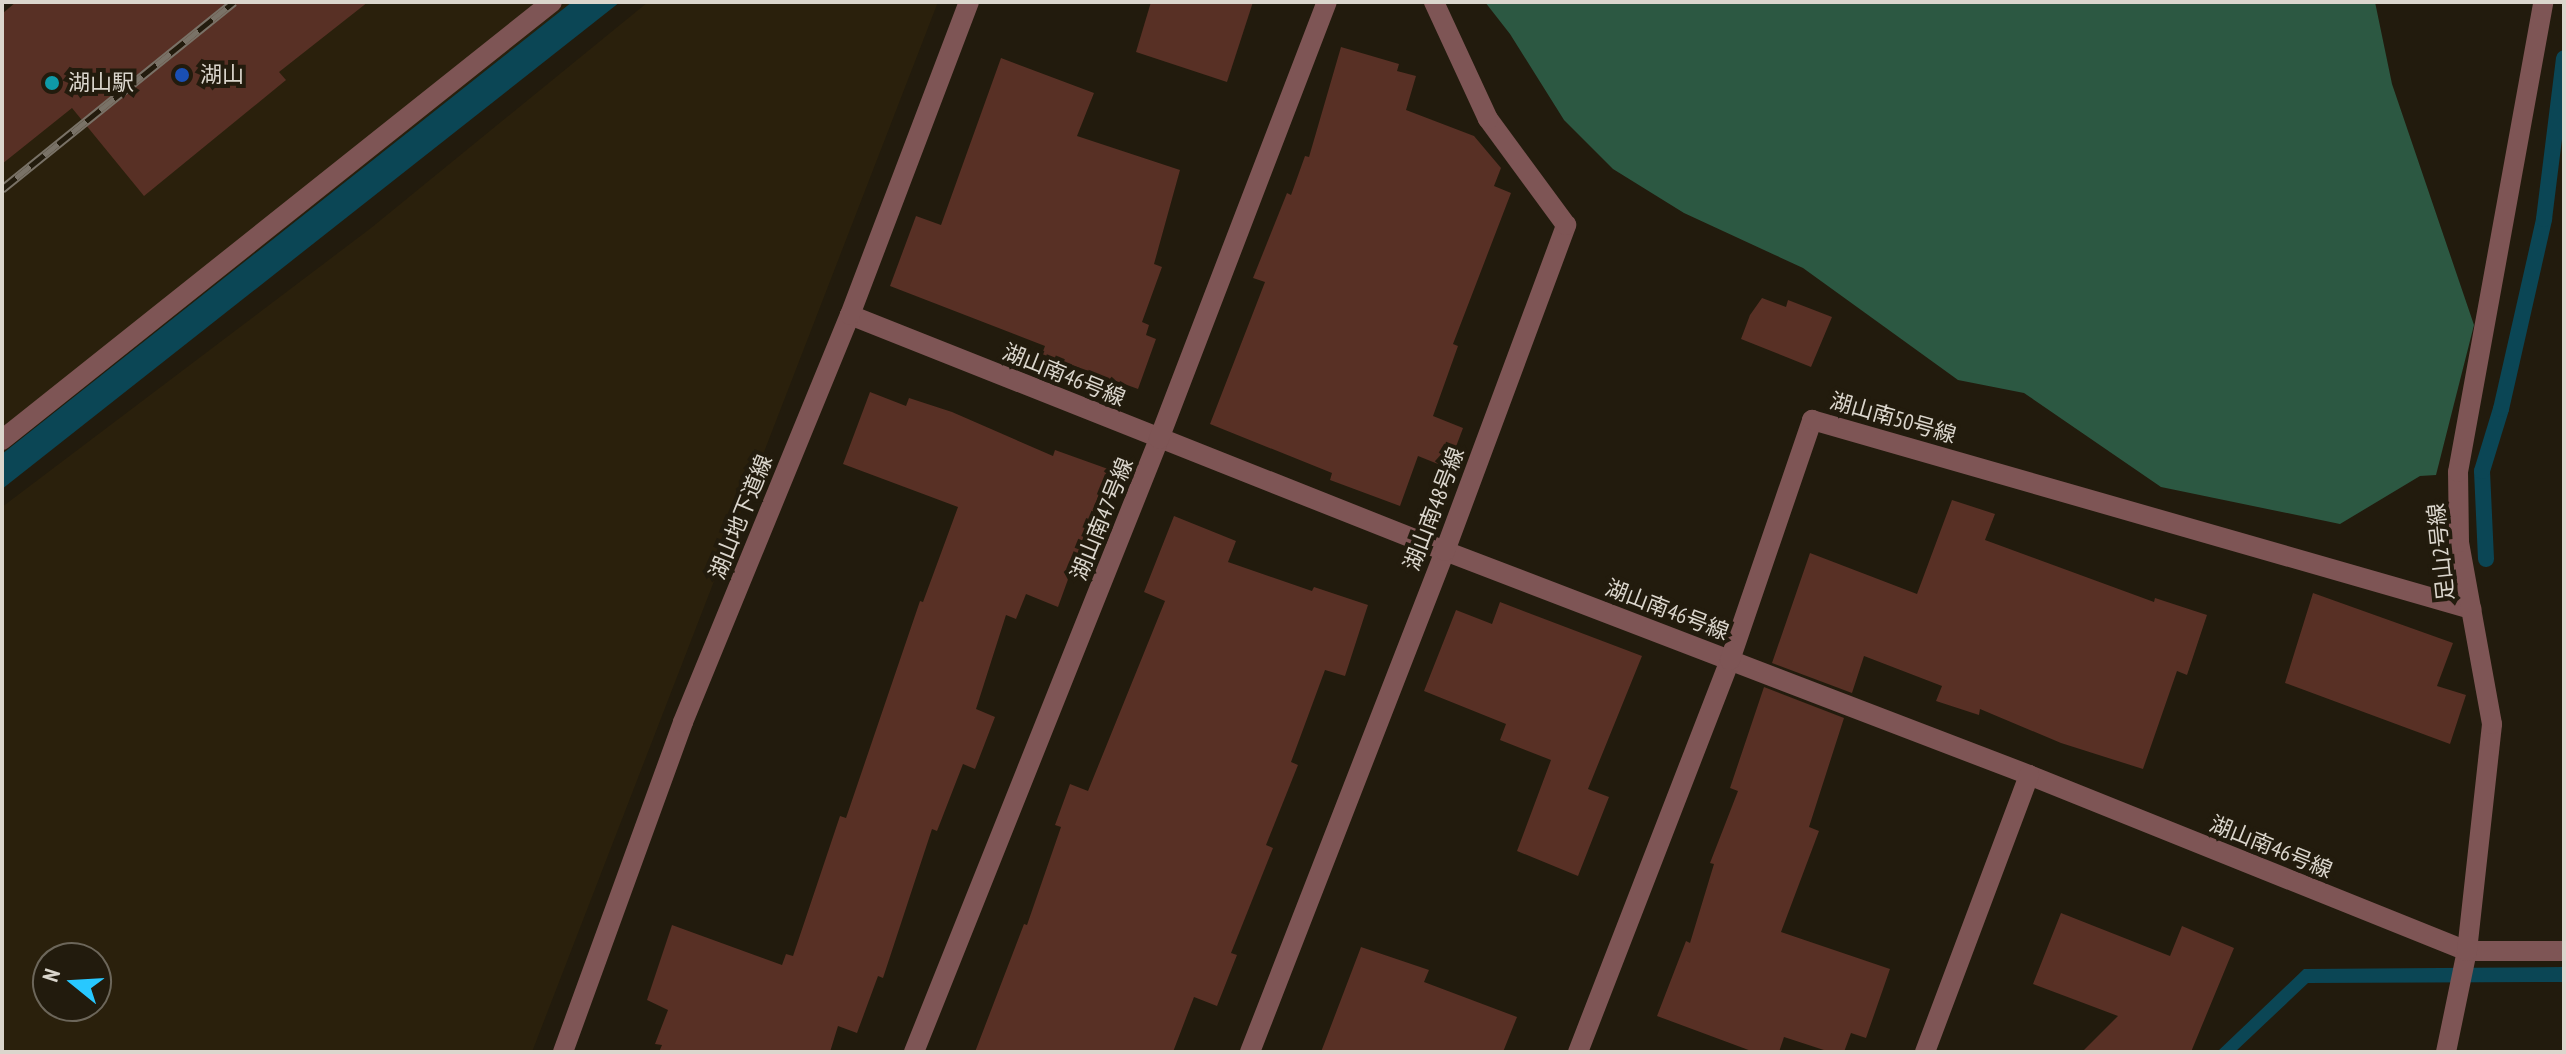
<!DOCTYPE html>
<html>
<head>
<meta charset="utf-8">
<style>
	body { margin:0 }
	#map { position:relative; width:2566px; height:1054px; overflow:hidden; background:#221b0d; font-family:"PT Sans Narrow","Noto Sans JP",sans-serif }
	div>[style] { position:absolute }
	.built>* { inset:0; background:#2a200c }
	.forest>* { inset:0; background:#2c5842 }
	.water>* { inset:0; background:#0b4655 }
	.stream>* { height:16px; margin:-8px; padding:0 8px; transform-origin:8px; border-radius:8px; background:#0b4655 }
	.building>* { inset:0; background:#583025 }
	.service>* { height:20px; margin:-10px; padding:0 10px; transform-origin:10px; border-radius:10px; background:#7e5555 }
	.minor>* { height:20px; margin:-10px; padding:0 10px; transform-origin:10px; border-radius:10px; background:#7e5555 }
	.rail>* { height:9px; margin-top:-4.5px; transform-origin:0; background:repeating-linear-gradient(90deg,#221b0d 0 18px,#797267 0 36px); box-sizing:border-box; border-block:2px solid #797267 }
	.dots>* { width:22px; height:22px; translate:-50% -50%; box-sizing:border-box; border:4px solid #221b0d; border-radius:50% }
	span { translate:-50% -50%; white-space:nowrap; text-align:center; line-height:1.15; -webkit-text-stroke:8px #221b0d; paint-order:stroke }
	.poi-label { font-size:22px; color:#dbd6cd }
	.left { translate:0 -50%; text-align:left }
	.street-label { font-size:22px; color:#dbd6cd }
	.frame { position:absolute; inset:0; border:4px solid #dbd6cd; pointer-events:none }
	.north { position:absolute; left:32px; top:942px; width:80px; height:80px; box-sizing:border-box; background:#221b0d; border:2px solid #6c665a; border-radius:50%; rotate:288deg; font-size:22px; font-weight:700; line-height:32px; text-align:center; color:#dbd6cd }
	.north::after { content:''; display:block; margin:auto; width:28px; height:36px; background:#28c8ff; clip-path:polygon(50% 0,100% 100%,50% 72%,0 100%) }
</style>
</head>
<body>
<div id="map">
	<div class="built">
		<i style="clip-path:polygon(15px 2px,572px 2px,2px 453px,2px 13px)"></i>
		<i style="clip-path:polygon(evenodd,648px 2px,938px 2px,532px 1052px,2px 1052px,2px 507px,371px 228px,648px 2px,48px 958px,96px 958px,96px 1006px,48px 1006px,48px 958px)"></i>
	</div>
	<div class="forest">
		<i style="clip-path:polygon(1485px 2px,2375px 2px,2392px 84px,2474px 325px,2436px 475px,2420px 476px,2340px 524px,2161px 487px,2024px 393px,1958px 380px,1803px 268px,1684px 213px,1613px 169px,1564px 120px,1510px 34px)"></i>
	</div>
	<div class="water">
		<i style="clip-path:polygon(572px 2px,620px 2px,2px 489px,2px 454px)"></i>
		<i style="clip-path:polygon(2564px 967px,2564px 982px,2308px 983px,2235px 1052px,2217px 1052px,2304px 969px)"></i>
	</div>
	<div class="stream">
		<i style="left:2486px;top:559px;width:88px;rotate:-92.6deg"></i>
		<i style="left:2482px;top:471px;width:65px;rotate:-73deg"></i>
		<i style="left:2501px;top:409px;width:195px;rotate:-77.2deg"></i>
		<i style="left:2544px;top:219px;width:162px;rotate:-82.9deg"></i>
	</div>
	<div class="building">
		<i style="clip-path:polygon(16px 2px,368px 2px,279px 72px,286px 80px,144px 196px,72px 108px,2px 164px,2px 14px)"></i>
		<i style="clip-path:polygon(1151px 2px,1253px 2px,1227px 82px,1136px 52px)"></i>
		<i style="clip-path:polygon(1341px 47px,1399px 64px,1397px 71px,1416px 76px,1406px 110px,1474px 136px,1501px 168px,1494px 186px,1511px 193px,1453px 344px,1458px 346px,1433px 416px,1463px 428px,1448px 468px,1418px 456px,1400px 506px,1330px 480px,1332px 473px,1210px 424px,1265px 282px,1253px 278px,1287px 193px,1291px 195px,1305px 156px,1309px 157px)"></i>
		<i style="clip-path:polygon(1001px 58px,1094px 93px,1077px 136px,1180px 170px,1154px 264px,1162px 267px,1142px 322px,1149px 325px,1146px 335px,1156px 339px,1138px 389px,1042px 354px,1045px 346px,890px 286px,916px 216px,941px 225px)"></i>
		<i style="clip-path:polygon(1762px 298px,1786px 307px,1788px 300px,1832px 317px,1811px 367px,1741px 339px,1750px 315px)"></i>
		<i style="clip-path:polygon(870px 392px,906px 406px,909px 398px,952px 412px,1053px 456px,1055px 450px,1108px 469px,1058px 607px,1026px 594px,1016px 619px,1006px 615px,976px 709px,995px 717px,975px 769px,963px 764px,937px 831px,932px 829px,883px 978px,878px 976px,857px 1033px,838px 1026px,830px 1052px,659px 1052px,662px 1045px,655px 1044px,668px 1010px,647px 1000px,672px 925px,782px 965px,786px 954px,793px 956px,840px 816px,846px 818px,920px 601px,923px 602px,958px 507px,843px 464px)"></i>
		<i style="clip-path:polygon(1952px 500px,1995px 514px,1985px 540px,2154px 602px,2155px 598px,2207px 615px,2187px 675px,2177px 671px,2143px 769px,2061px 743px,1980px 709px,1979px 715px,1936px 701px,1942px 686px,1864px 656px,1852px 693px,1772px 663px,1810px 553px,1917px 594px)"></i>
		<i style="clip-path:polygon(1174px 516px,1236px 541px,1228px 562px,1312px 591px,1314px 587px,1368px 605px,1345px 676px,1325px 670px,1291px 762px,1298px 765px,1266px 845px,1273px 848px,1231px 953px,1237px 955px,1217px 1006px,1194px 997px,1173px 1052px,975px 1052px,1024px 924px,1027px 925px,1061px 827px,1055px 825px,1070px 784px,1088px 791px,1165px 601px,1144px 592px)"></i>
		<i style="clip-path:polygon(2313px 593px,2453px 643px,2437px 686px,2466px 695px,2450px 744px,2285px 683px)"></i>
		<i style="clip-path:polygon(1500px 602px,1642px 656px,1588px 789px,1609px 797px,1578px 876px,1517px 851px,1551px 760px,1500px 740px,1506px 724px,1424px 691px,1456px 610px,1492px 624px)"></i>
		<i style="clip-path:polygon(1764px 687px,1844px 718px,1809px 827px,1819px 831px,1781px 932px,1890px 969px,1866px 1038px,1851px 1033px,1844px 1052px,1830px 1052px,1784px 1037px,1779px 1052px,1754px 1052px,1657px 1016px,1686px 941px,1690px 943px,1714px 864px,1710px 863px,1738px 791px,1730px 788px)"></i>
		<i style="clip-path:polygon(2061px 913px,2170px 956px,2182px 926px,2234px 948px,2191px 1052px,2082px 1052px,2118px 1016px,2033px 984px)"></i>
		<i style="clip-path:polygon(1361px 947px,1429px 970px,1424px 982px,1517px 1017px,1503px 1052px,1321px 1052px)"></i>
	</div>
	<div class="service">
		<i style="left:2px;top:440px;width:703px;rotate:-38.53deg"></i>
	</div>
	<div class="minor">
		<i style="left:850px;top:315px;width:640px;rotate:21.64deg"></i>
		<i style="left:1445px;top:551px;width:625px;rotate:20.98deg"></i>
		<i style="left:2029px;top:775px;width:472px;rotate:21.9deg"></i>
		<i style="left:2467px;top:951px;width:97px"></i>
		<i style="left:563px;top:1052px;width:351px;rotate:-70deg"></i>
		<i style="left:683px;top:722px;width:440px;rotate:-67.7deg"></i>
		<i style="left:850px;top:315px;width:335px;rotate:-69.2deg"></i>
		<i style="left:914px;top:1052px;width:660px;rotate:-68.21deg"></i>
		<i style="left:1159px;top:439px;width:468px;rotate:-69deg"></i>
		<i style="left:1250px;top:1052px;width:538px;rotate:-68.73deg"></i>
		<i style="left:1445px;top:551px;width:348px;rotate:-69.6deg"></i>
		<i style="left:1566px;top:225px;width:132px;rotate:-126.3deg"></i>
		<i style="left:1488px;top:119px;width:129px;rotate:-114.8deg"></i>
		<i style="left:1578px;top:1052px;width:420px;rotate:-68.8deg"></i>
		<i style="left:1730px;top:660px;width:254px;rotate:-71.1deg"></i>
		<i style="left:1812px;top:420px;width:686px;rotate:16deg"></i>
		<i style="left:1925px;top:1052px;width:296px;rotate:-69.4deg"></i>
		<i style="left:2446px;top:1052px;width:103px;rotate:-78.3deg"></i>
		<i style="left:2467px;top:951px;width:228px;rotate:-83.7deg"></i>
		<i style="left:2492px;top:724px;width:185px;rotate:-100.3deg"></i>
		<i style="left:2459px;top:542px;width:70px;rotate:-90.8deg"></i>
		<i style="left:2458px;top:472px;width:478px;rotate:-79.7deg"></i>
	</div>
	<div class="rail">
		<i style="left:2px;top:189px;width:298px;rotate:-38.9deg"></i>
	</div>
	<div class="dots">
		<i style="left:182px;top:75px;background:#1a4fb4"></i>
		<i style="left:52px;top:83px;background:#0f9aa8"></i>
	</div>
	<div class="poi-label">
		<span class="left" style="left:200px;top:75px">湖山</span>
		<span class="left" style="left:68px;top:83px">湖山駅</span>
	</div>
	<div class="street-label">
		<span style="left:1064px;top:375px;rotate:22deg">湖山南46号線</span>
		<span style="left:1893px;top:418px;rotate:16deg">湖山南50号線</span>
		<span style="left:1434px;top:509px;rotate:-69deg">湖山南48号線</span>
		<span style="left:741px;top:517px;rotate:-68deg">湖山地下道線</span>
		<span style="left:1102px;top:519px;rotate:-68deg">湖山南47号線</span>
		<span style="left:2441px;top:552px;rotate:-96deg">足山2号線</span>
		<span style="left:1667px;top:610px;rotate:21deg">湖山南46号線</span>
		<span style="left:2271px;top:847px;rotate:22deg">湖山南46号線</span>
	</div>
	<div class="frame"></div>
	<div class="north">N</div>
</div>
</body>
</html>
